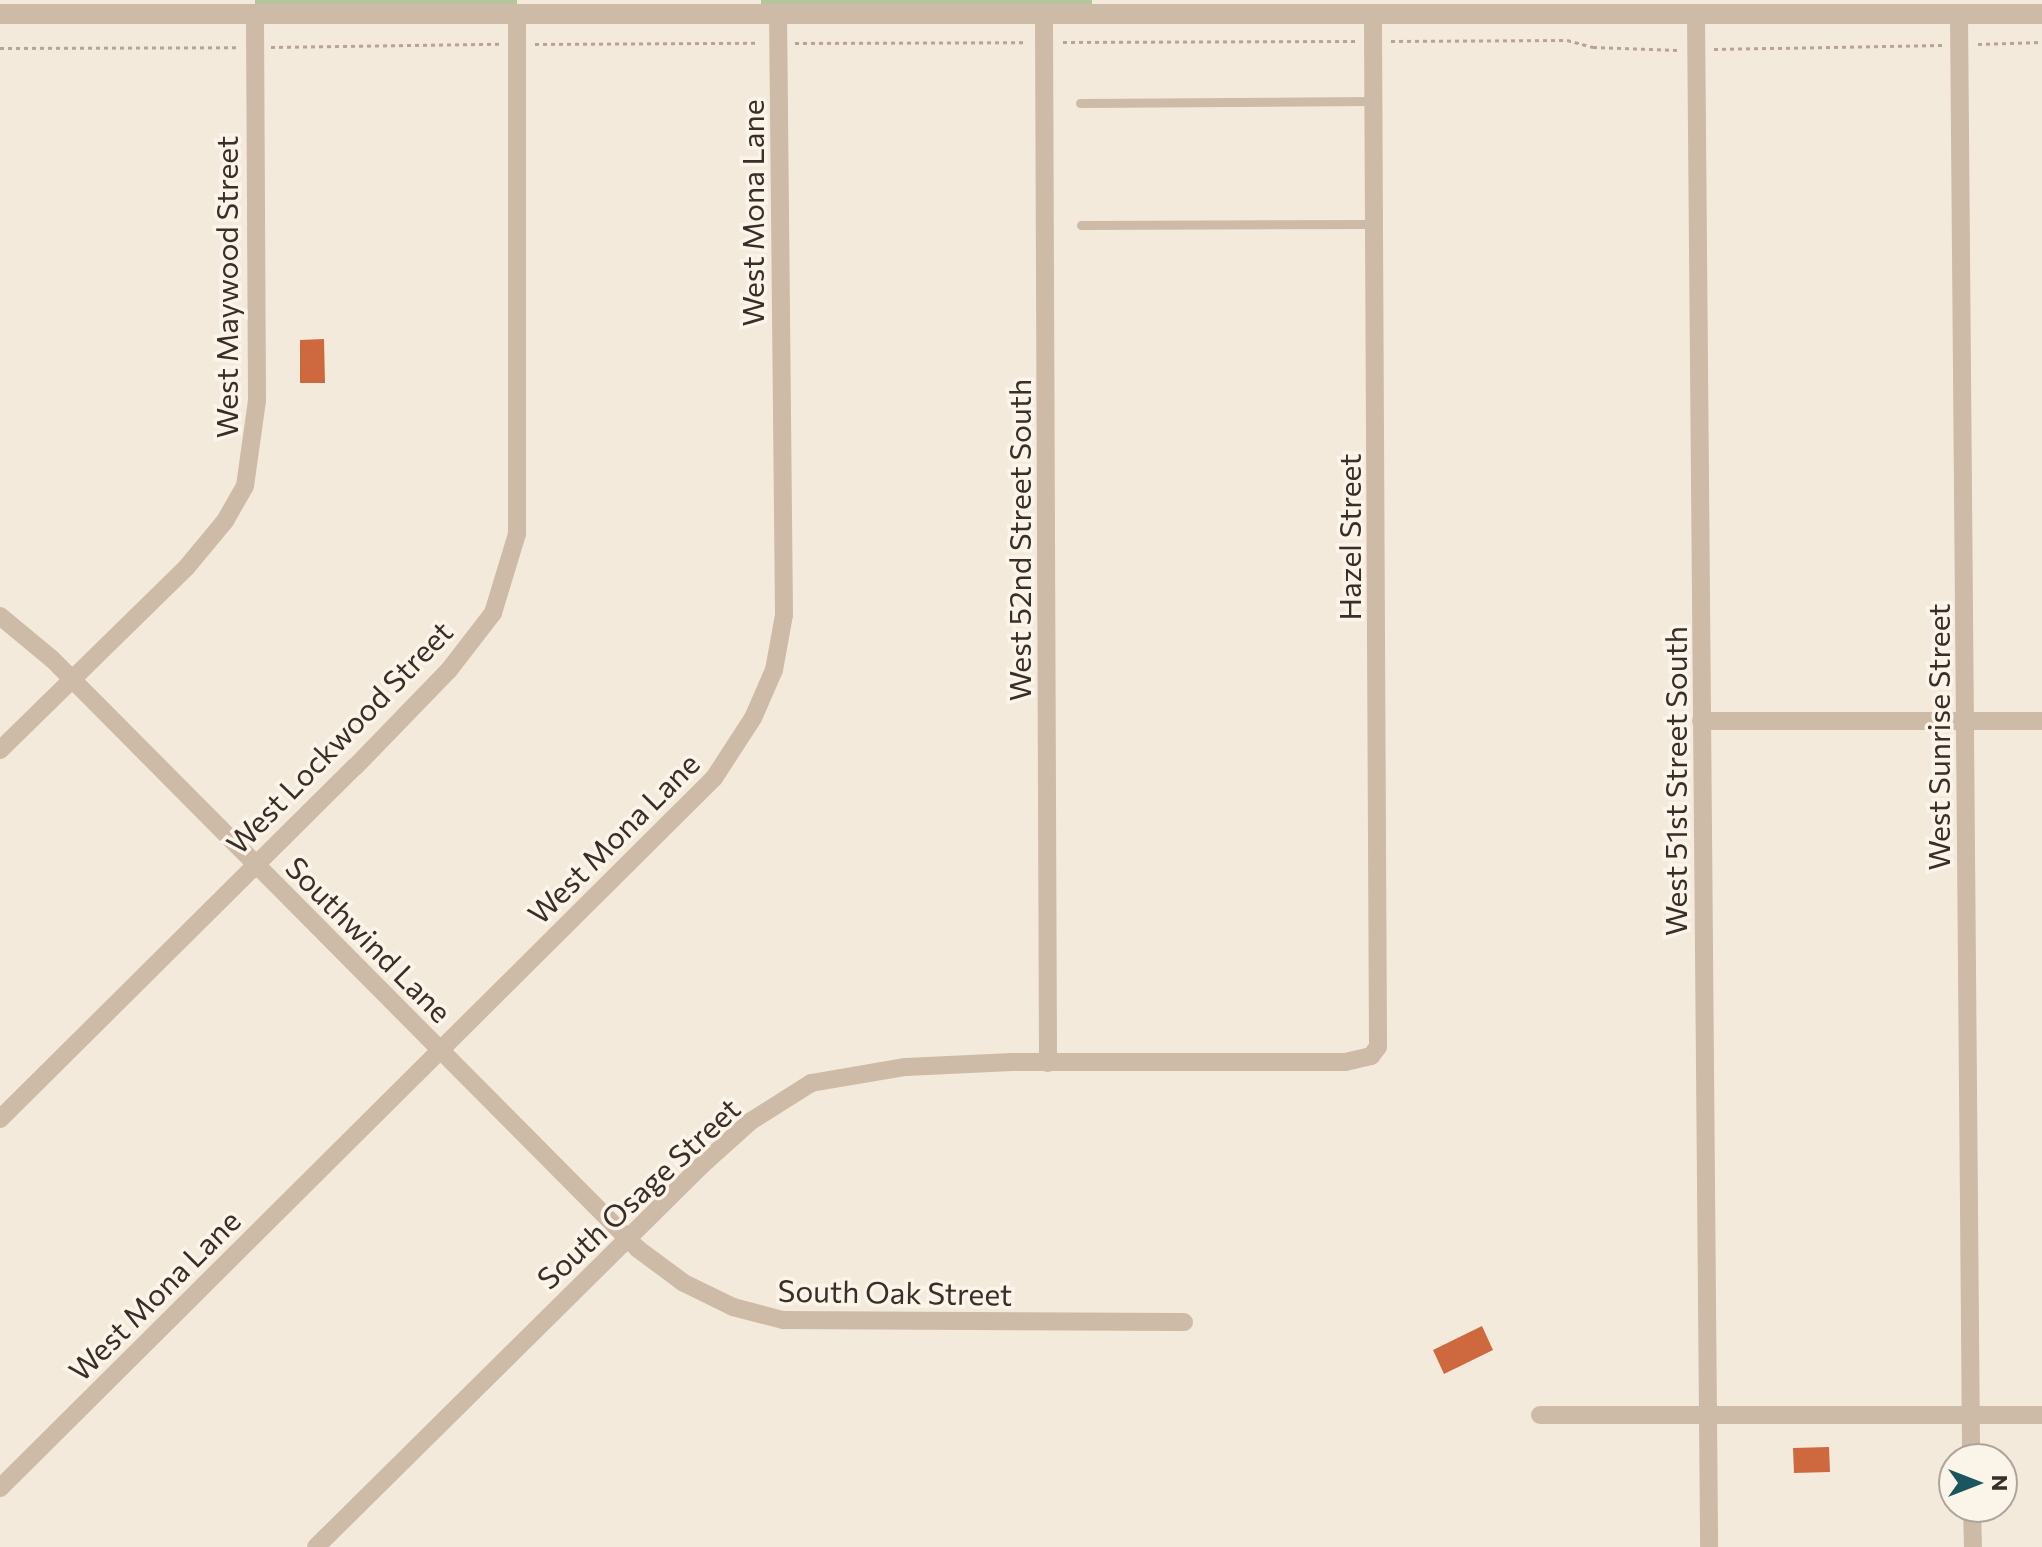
<!DOCTYPE html>
<html>
<head>
<meta charset="utf-8">
<style>
	body { margin:0 }
	#map { position:relative; width:2042px; height:1547px; overflow:hidden; background:#f4eadc; font-family:Commissioner,sans-serif }
	div>[style] { position:absolute }
	.green>* { inset:0; background:#b4c49b }
	.building>* { inset:0; background:#ce693f }
	.path>* { height:3px; margin-top:-1.5px; transform-origin:0; background:repeating-linear-gradient(90deg,#b9a491 0 4px,transparent 0 8px) }
	.service>* { height:9px; margin:-4.5px; padding:0 4.5px; transform-origin:4.5px; border-radius:4.5px; background:#cdbaa7 }
	.minor>* { height:18px; margin:-9px; padding:0 9px; transform-origin:9px; border-radius:9px; background:#cdbaa7 }
	.tertiary>* { height:20px; margin:-10px; padding:0 10px; transform-origin:10px; border-radius:10px; background:#cdbaa7 }
	span { translate:-50% -50%; white-space:nowrap; text-align:center; line-height:1.15; -webkit-text-stroke:7px #fbf4e9; paint-order:stroke }
	.street-label { font-size:30px; color:#392e28 }
	.north { position:absolute; left:1938px; top:1443px; width:80px; height:80px; box-sizing:border-box; background:#fbf4e9; border:2px solid #ada59c; border-radius:50%; rotate:90deg; font-size:22px; font-weight:700; line-height:32px; text-align:center; color:#392e28 }
	.north::after { content:''; display:block; margin:auto; width:28px; height:36px; background:#1a565e; clip-path:polygon(50% 0,100% 100%,50% 72%,0 100%) }
</style>
</head>
<body>
<div id="map">
	<div class="green">
		<i style="clip-path:polygon(255px 0,517px 0,517px 15px,255px 14px)"></i>
		<i style="clip-path:polygon(761px 0,1092px 0,1092px 16px,761px 16px)"></i>
	</div>
	<div class="building">
		<i style="clip-path:polygon(324px 339px,325px 383px,300px 383px,300px 340px)"></i>
		<i style="clip-path:polygon(1482px 1326px,1493px 1350px,1444px 1374px,1433px 1350px)"></i>
		<i style="clip-path:polygon(1829px 1447px,1830px 1472px,1794px 1473px,1793px 1448px)"></i>
	</div>
	<div class="path">
		<i style="left:1391px;top:41px;width:176px;rotate:-0.3deg"></i>
		<i style="left:1567px;top:40px;width:27px;rotate:15deg"></i>
		<i style="left:1593px;top:47px;width:85px;rotate:2deg"></i>
		<i style="left:1063px;top:42px;width:292px;rotate:-0.2deg"></i>
		<i style="left:795px;top:43px;width:232px;rotate:-0.2deg"></i>
		<i style="left:535px;top:44px;width:224px;rotate:-0.3deg"></i>
		<i style="left:1978px;top:44px;width:64px;rotate:-1.8deg"></i>
		<i style="left:271px;top:47px;width:228px;rotate:-0.8deg"></i>
		<i style="left:0;top:48px;width:239px;rotate:-0.2deg"></i>
		<i style="left:1714px;top:49px;width:228px;rotate:-1deg"></i>
	</div>
	<div class="service">
		<i style="left:1080px;top:103px;width:292px;rotate:-0.4deg"></i>
		<i style="left:1081px;top:225px;width:294px;rotate:-0.2deg"></i>
	</div>
	<div class="minor">
		<i style="left:1696px;top:14px;width:1533px;rotate:89.51deg"></i>
		<i style="left:1959px;top:14px;width:1445px;rotate:89.52deg"></i>
		<i style="left:1044px;top:17px;width:1046px;rotate:89.78deg"></i>
		<i style="left:0;top:616px;width:67px;rotate:39.6deg"></i>
		<i style="left:52px;top:659px;width:832px;rotate:45.19deg"></i>
		<i style="left:638px;top:1249px;width:57px;rotate:36.5deg"></i>
		<i style="left:684px;top:1283px;width:55px;rotate:26.1deg"></i>
		<i style="left:733px;top:1307px;width:52px;rotate:14.6deg"></i>
		<i style="left:783px;top:1320px;width:401px;rotate:0.3deg"></i>
		<i style="left:1701px;top:721px;width:341px"></i>
		<i style="left:0;top:750px;width:260px;rotate:-44.4deg"></i>
		<i style="left:186px;top:568px;width:61px;rotate:-50.3deg"></i>
		<i style="left:225px;top:521px;width:40px;rotate:-60.3deg"></i>
		<i style="left:245px;top:486px;width:86px;rotate:-82deg"></i>
		<i style="left:257px;top:401px;width:387px;rotate:-90.3deg"></i>
		<i style="left:0;top:1119px;width:500px;rotate:-44.8deg"></i>
		<i style="left:355px;top:767px;width:135px;rotate:-45.9deg"></i>
		<i style="left:449px;top:670px;width:72px;rotate:-52.3deg"></i>
		<i style="left:493px;top:613px;width:83px;rotate:-73.1deg"></i>
		<i style="left:517px;top:534px;width:519px;rotate:-90deg"></i>
		<i style="left:1540px;top:1415px;width:502px"></i>
		<i style="left:0;top:1488px;width:1007px;rotate:-44.84deg"></i>
		<i style="left:714px;top:778px;width:72px;rotate:-57deg"></i>
		<i style="left:753px;top:718px;width:52px;rotate:-66.4deg"></i>
		<i style="left:774px;top:670px;width:56px;rotate:-79.7deg"></i>
		<i style="left:784px;top:615px;width:599px;rotate:-90.57deg"></i>
		<i style="left:1972px;top:1507px;width:40px;rotate:88.6deg"></i>
		<i style="left:316px;top:1547px;width:544px;rotate:-44.7deg"></i>
		<i style="left:703px;top:1164px;width:64px;rotate:-41.9deg"></i>
		<i style="left:751px;top:1121px;width:71px;rotate:-32.3deg"></i>
		<i style="left:811px;top:1083px;width:96px;rotate:-9.6deg"></i>
		<i style="left:906px;top:1067px;width:106px;rotate:-2.7deg"></i>
		<i style="left:1012px;top:1062px;width:333px"></i>
		<i style="left:1345px;top:1062px;width:27px;rotate:-13deg"></i>
		<i style="left:1371px;top:1056px;width:11px;rotate:-52deg"></i>
		<i style="left:1378px;top:1047px;width:1032px;rotate:-90.28deg"></i>
	</div>
	<div class="tertiary">
		<i style="left:0;top:14px;width:2042px"></i>
	</div>
	<div class="street-label">
		<span style="left:752px;top:213px;rotate:-90deg">West Mona Lane</span>
		<span style="left:226px;top:287px;rotate:-90deg">West Maywood Street</span>
		<span style="left:1349px;top:537px;rotate:-90deg">Hazel Street</span>
		<span style="left:1019px;top:540px;rotate:-90deg">West 52nd Street South</span>
		<span style="left:339px;top:737px;rotate:-46deg">West Lockwood Street</span>
		<span style="left:1938px;top:737px;rotate:-90deg">West Sunrise Street</span>
		<span style="left:1675px;top:781px;rotate:-90deg">West 51st Street South</span>
		<span style="left:613px;top:838px;rotate:-45deg">West Mona Lane</span>
		<span style="left:369px;top:939px;rotate:45deg">Southwind Lane</span>
		<span style="left:638px;top:1193px;rotate:-43deg">South Osage Street</span>
		<span style="left:895px;top:1292px;rotate:1deg">South Oak Street</span>
		<span style="left:154px;top:1295px;rotate:-45deg">West Mona Lane</span>
	</div>
	<div class="north">N</div>
</div>
</body>
</html>
